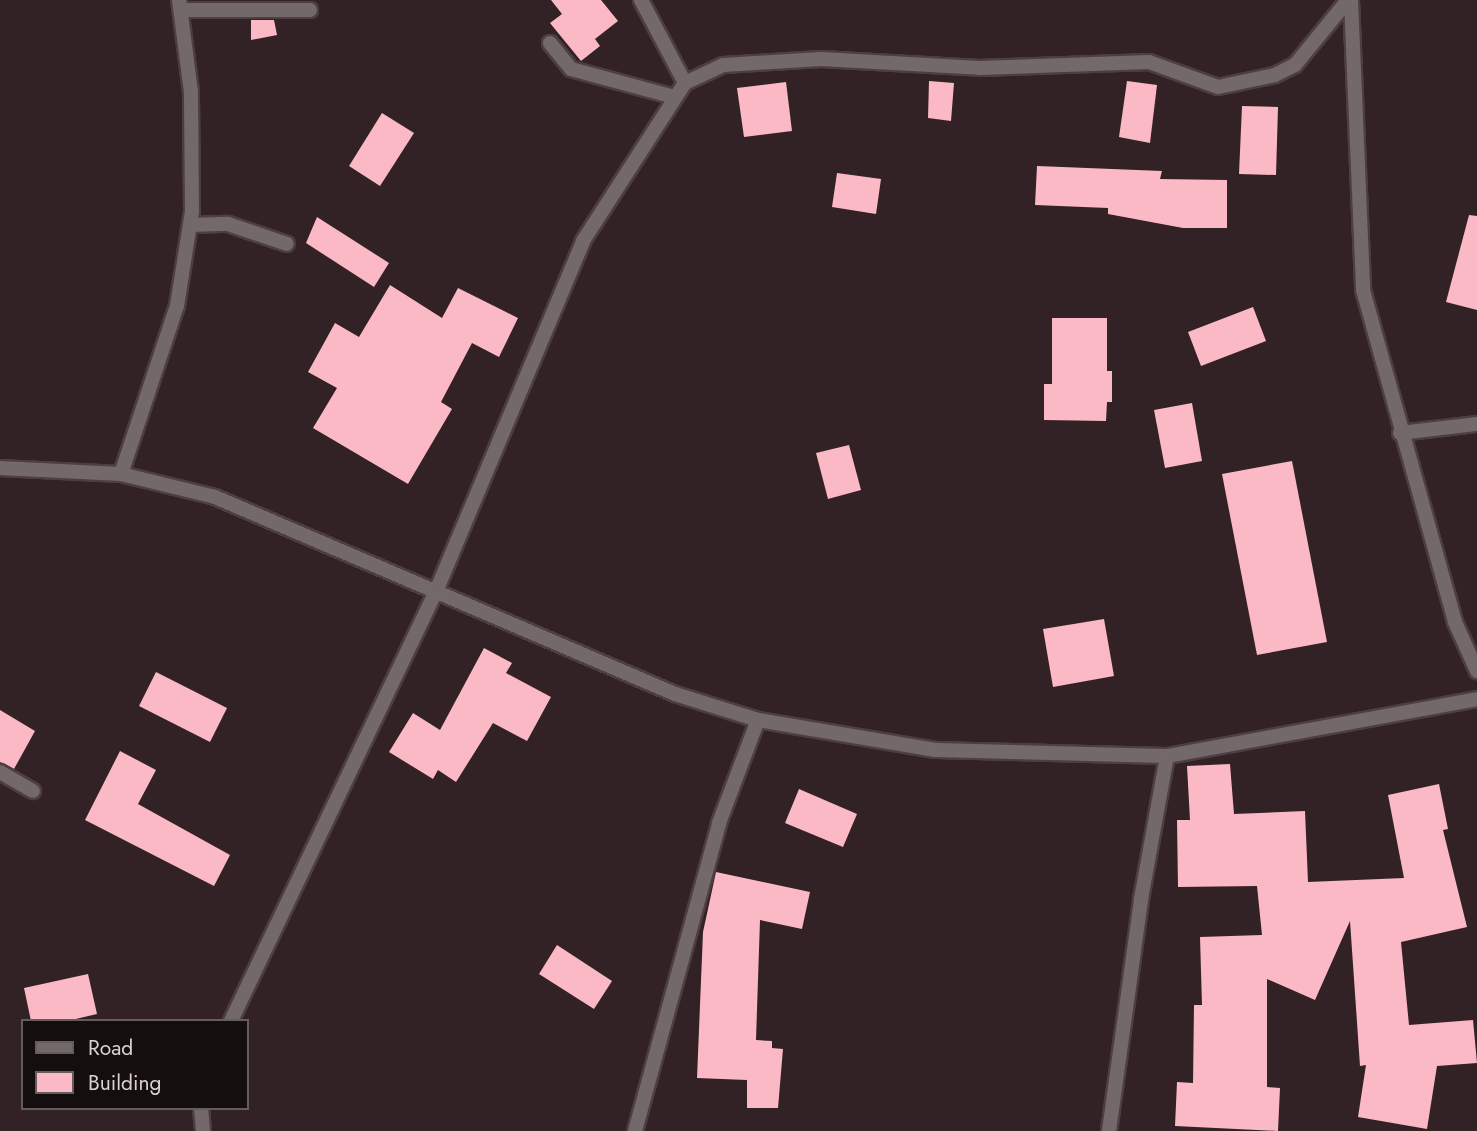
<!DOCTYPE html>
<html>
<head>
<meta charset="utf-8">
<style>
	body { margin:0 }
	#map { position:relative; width:1477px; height:1131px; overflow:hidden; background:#332225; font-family:Jost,sans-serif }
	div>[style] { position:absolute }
	.building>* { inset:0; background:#fbb9c5 }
	.roads { filter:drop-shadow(2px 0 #4e3e41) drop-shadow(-2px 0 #4e3e41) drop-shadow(0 2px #4e3e41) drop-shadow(0 -2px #4e3e41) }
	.street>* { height:14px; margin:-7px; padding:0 7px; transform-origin:7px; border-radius:7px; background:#73696b }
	span { translate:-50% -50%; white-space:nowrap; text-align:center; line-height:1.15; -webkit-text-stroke:7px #150e0f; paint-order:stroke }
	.legend { position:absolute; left:21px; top:1019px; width:228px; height:91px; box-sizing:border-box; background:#150e0f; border:2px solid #655c5d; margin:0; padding:9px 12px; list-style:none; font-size:21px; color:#ddd1d3 }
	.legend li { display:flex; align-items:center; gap:14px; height:35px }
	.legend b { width:35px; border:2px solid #655c5d }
</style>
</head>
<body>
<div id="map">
	<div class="building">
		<i style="clip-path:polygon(551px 0,601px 0,618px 21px,595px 39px,600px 46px,581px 61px,550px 23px,562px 14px)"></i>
		<i style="clip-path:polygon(251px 20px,274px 20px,277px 35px,251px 40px)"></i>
		<i style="clip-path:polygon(929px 81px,954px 83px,951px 121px,928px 118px)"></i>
		<i style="clip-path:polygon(1127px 81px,1157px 85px,1150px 143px,1119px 137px)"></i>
		<i style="clip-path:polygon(786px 82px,792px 131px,744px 137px,737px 88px)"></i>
		<i style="clip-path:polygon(1242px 106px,1278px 107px,1276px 175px,1239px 174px)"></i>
		<i style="clip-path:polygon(382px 113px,414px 133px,380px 186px,349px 166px)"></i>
		<i style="clip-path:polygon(1037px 166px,1162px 171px,1160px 179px,1227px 180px,1227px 228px,1183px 228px,1108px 214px,1108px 208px,1035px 205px)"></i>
		<i style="clip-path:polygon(837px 173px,881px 179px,876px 214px,832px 207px)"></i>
		<i style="clip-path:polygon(1469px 215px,1477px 216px,1477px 310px,1446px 302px)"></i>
		<i style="clip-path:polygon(317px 217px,389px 263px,374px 287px,306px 243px)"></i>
		<i style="clip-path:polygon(390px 285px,442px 318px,458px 288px,518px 318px,499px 357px,472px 343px,441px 402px,452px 409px,408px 484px,313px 428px,337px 388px,308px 372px,335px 323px,359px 337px)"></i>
		<i style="clip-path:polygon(1253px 307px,1266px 341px,1201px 366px,1188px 332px)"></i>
		<i style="clip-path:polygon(1052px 318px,1107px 318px,1107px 371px,1112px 371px,1112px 402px,1107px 402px,1106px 421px,1044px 420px,1044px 384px,1052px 384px)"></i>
		<i style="clip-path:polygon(1192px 403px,1202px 461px,1165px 468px,1154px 410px)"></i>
		<i style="clip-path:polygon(849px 445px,861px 490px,828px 499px,816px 453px)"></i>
		<i style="clip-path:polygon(1292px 461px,1327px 642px,1257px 655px,1222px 474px)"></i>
		<i style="clip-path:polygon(1104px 619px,1114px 676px,1053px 687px,1043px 629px)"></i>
		<i style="clip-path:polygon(484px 648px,512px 663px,506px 673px,551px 697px,527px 741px,493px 723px,456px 782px,438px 770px,433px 779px,389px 752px,413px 713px,440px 730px)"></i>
		<i style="clip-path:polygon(156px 672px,227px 708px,210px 742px,139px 706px)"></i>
		<i style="clip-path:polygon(0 710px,35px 731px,14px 769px,0 762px)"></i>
		<i style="clip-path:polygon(120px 751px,156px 770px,138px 804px,230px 855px,214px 886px,85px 820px)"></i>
		<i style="clip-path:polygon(1230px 764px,1234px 814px,1305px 811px,1308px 882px,1404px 878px,1388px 795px,1439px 784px,1448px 829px,1443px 830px,1467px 927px,1401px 942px,1409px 1025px,1473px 1020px,1477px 1063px,1437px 1066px,1427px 1129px,1358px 1117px,1366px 1065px,1360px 1066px,1350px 921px,1315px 1000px,1267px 979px,1267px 1087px,1280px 1088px,1278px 1131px,1175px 1126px,1177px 1082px,1193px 1083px,1194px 1005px,1202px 1005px,1200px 937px,1262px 935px,1257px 886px,1178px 887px,1177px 820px,1190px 820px,1187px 766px)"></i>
		<i style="clip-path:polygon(799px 789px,857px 814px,843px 847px,785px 823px)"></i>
		<i style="clip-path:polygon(716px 872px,810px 892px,802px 929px,760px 920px,756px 1040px,772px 1041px,772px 1048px,783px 1049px,778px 1108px,747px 1108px,747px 1080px,697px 1078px,703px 932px)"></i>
		<i style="clip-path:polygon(557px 945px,612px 981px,594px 1009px,539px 974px)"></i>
		<i style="clip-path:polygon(88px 974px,97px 1014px,67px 1021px,31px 1021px,24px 988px)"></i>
	</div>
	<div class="roads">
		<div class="street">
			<i style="left:641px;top:0;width:94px;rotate:62.1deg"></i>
			<i style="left:1351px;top:0;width:290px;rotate:87.6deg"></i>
			<i style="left:1363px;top:290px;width:345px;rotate:74.5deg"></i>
			<i style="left:1455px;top:622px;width:54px;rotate:65.8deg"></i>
			<i style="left:181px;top:10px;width:129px"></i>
			<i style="left:550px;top:43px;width:33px;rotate:51deg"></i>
			<i style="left:571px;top:69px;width:108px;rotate:15.1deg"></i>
			<i style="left:190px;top:225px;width:38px;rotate:-2deg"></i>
			<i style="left:228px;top:224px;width:62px;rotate:18.7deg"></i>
			<i style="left:1400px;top:433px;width:78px;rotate:-6.7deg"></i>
			<i style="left:0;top:468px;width:121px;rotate:2.8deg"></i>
			<i style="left:121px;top:474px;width:97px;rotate:13.7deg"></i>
			<i style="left:215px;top:497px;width:500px;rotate:23.18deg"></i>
			<i style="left:675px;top:694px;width:87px;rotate:17.4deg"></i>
			<i style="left:758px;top:720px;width:180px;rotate:9.6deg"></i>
			<i style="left:935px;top:750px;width:232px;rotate:1.5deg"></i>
			<i style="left:1167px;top:756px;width:315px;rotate:-10.4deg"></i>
			<i style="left:121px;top:474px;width:177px;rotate:-71.6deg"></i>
			<i style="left:177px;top:306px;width:96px;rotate:-81deg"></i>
			<i style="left:192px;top:211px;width:119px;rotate:-90.5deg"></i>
			<i style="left:191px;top:92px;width:93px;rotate:-97.4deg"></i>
			<i style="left:0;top:772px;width:38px;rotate:30deg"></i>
			<i style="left:231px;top:1021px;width:479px;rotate:-64.5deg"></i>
			<i style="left:437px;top:589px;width:377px;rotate:-67.2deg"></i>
			<i style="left:583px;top:241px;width:188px;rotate:-57.2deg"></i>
			<i style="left:685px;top:83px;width:42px;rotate:-25.3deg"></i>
			<i style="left:723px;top:65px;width:98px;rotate:-3.5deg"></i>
			<i style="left:821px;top:59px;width:159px;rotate:3.2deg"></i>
			<i style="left:980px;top:68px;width:169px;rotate:-2deg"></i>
			<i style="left:1149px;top:62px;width:73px;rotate:19.9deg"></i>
			<i style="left:1218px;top:87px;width:58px;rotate:-11.9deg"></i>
			<i style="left:1275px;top:75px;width:22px;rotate:-27deg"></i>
			<i style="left:1295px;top:65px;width:84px;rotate:-50.8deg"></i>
			<i style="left:201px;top:1108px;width:23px;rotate:85deg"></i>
			<i style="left:635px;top:1131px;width:319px;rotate:-74.7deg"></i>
			<i style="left:719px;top:823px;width:110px;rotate:-69.3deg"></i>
			<i style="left:1109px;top:1131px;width:234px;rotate:-82.1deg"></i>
			<i style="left:1141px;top:899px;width:145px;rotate:-79.7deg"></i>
		</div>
	</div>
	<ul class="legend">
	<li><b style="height:9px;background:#73696b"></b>Road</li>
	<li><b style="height:19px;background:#fbb9c5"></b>Building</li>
	</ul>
</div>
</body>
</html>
